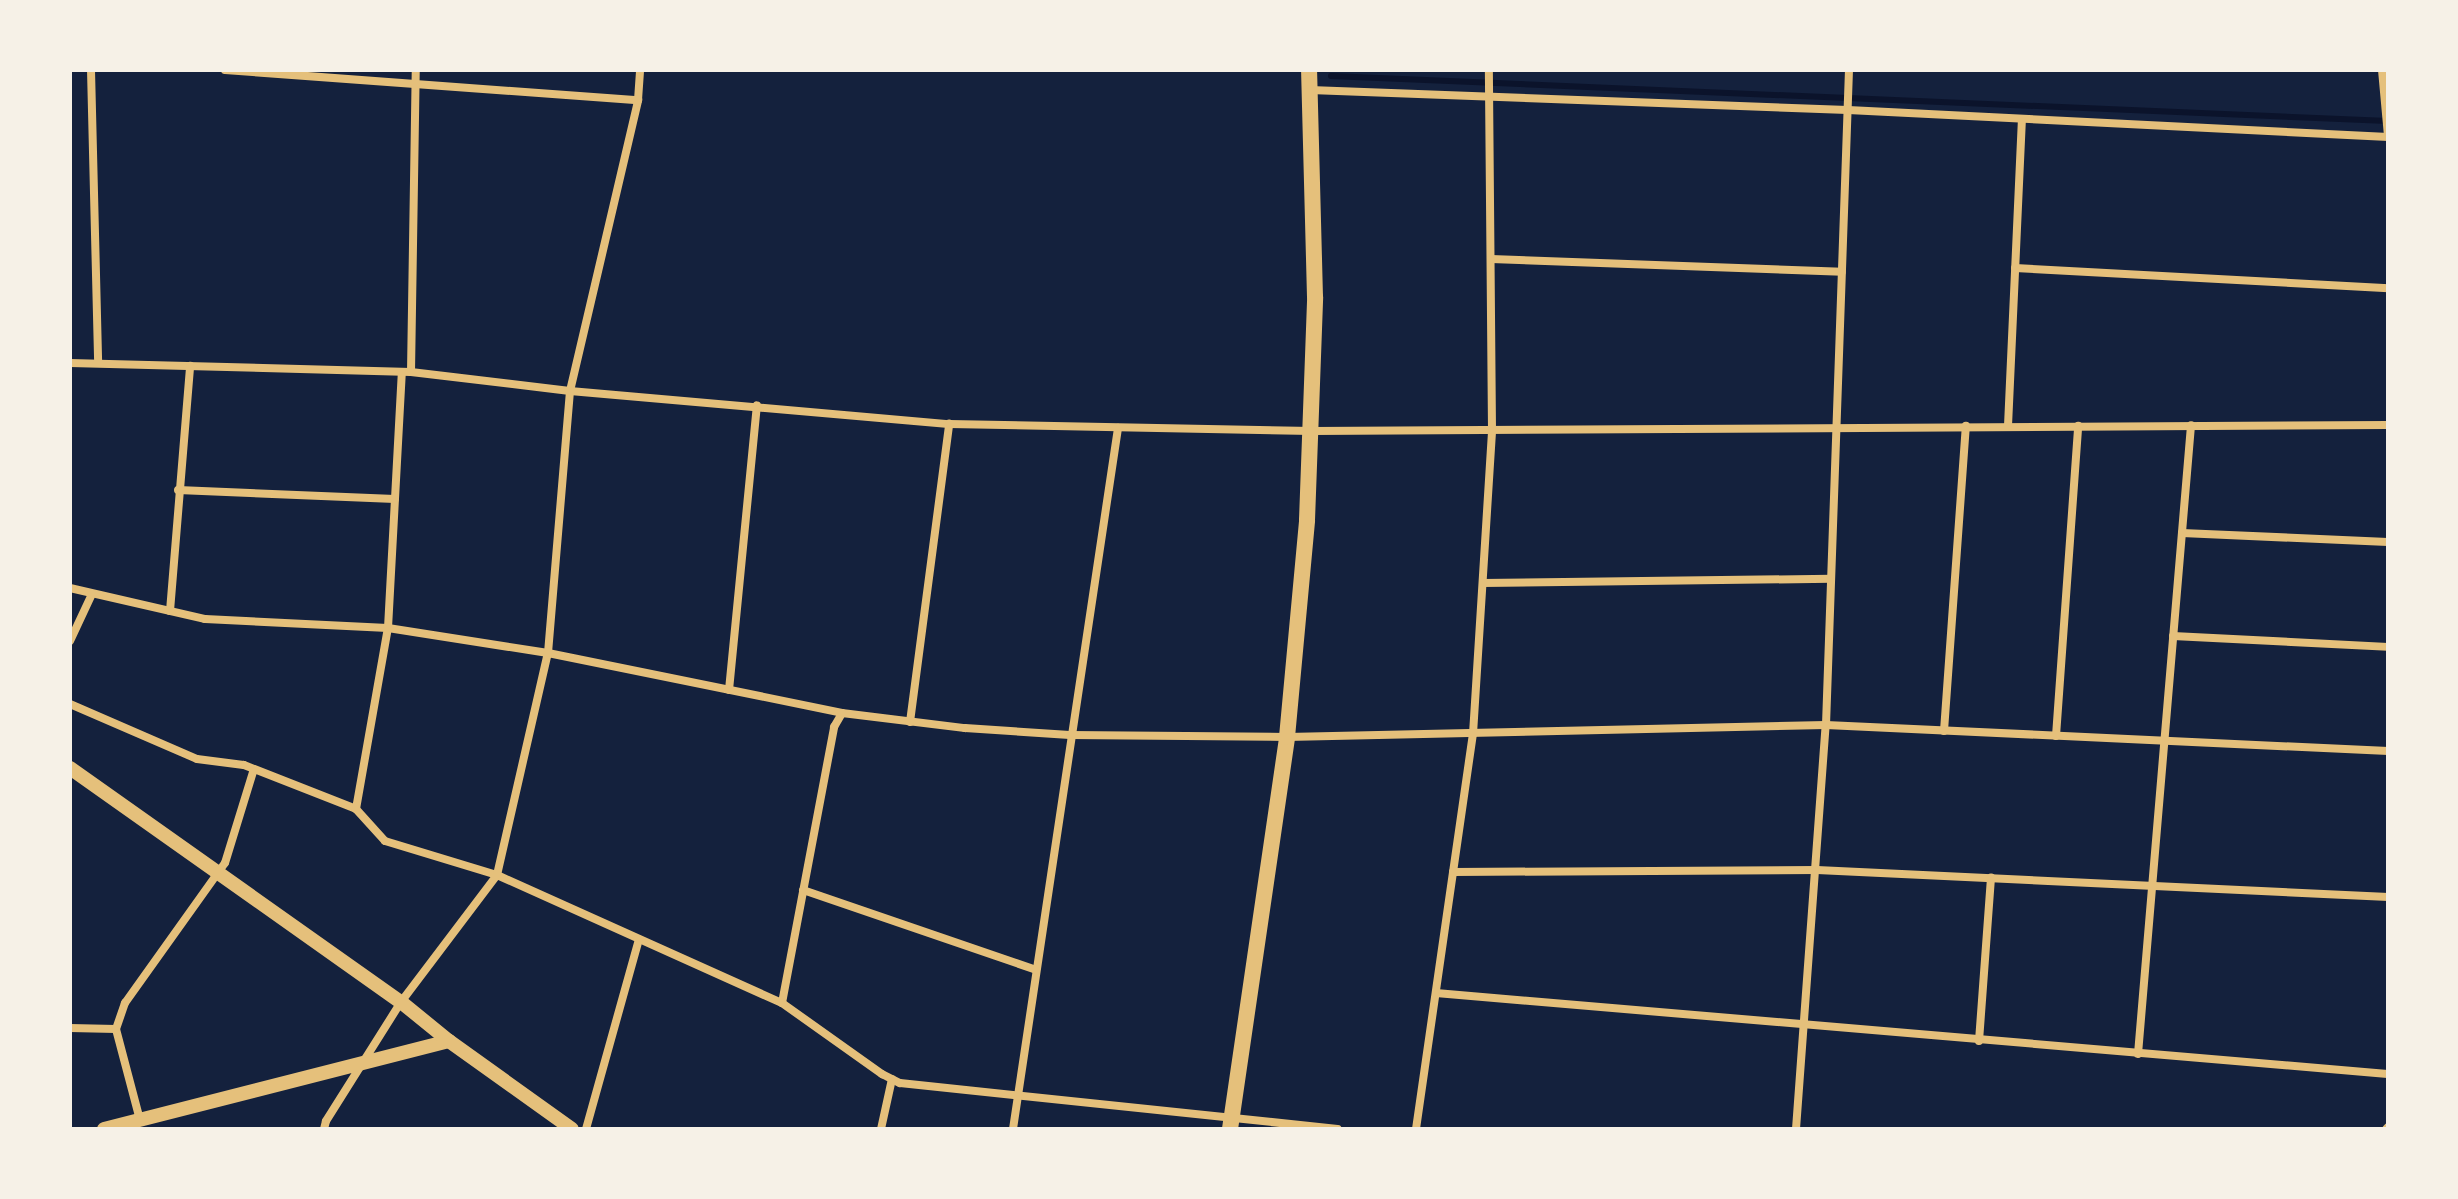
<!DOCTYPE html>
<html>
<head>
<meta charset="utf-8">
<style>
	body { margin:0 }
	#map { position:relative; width:2458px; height:1199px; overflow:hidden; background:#14213d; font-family:"DejaVu Sans",sans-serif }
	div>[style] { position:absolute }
	.stream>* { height:6px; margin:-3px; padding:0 3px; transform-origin:3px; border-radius:3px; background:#0b132b }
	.minor>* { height:8px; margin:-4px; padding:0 4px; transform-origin:4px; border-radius:4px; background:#e5c07b }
	.tertiary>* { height:14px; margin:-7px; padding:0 7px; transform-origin:7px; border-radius:7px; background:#e5c07b }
	.secondary>* { height:14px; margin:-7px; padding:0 7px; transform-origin:7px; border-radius:7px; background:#e5c07b }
	.primary>* { height:16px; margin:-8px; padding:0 8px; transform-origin:8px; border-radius:8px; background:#e5c07b }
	span { translate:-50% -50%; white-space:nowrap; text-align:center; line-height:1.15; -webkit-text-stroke:8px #f6f1e7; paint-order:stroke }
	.frame { position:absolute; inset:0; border:72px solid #f6f1e7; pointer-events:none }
</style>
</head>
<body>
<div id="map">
	<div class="stream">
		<i style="left:1331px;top:76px;width:1058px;rotate:2.44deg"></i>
	</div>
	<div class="minor">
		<i style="left:91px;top:70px;width:292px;rotate:88.6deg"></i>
		<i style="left:225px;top:70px;width:414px;rotate:4.2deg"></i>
		<i style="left:2382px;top:70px;width:66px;rotate:84.8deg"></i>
		<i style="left:1310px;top:90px;width:538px;rotate:2.13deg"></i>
		<i style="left:1848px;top:110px;width:541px;rotate:2.86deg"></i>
		<i style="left:1491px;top:259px;width:351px;rotate:2.1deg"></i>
		<i style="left:2015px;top:268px;width:374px;rotate:3.1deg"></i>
		<i style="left:70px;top:363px;width:341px;rotate:1.5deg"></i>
		<i style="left:411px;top:372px;width:160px;rotate:6.8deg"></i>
		<i style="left:570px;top:391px;width:380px;rotate:5deg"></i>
		<i style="left:949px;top:424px;width:363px;rotate:1.1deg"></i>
		<i style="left:1312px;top:431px;width:1076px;rotate:-0.32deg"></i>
		<i style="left:411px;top:372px;width:302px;rotate:-89.1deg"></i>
		<i style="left:2008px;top:426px;width:307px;rotate:-87.4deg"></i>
		<i style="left:178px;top:490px;width:217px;rotate:2.4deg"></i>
		<i style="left:2182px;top:533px;width:206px;rotate:2.5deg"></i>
		<i style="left:1483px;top:583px;width:348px;rotate:-0.7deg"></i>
		<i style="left:70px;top:588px;width:139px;rotate:12.9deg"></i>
		<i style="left:205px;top:619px;width:183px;rotate:2.8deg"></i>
		<i style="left:388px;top:628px;width:162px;rotate:8.9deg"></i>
		<i style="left:548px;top:653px;width:300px;rotate:11.5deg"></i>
		<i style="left:842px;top:713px;width:124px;rotate:7deg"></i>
		<i style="left:965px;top:728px;width:105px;rotate:3.8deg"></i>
		<i style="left:1070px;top:735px;width:217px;rotate:0.5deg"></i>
		<i style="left:1287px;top:737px;width:539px;rotate:-1.28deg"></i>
		<i style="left:1826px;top:725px;width:563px;rotate:2.65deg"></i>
		<i style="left:170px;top:611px;width:246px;rotate:-85.3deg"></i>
		<i style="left:2173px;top:636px;width:215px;rotate:2.9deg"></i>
		<i style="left:70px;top:641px;width:52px;rotate:-64.9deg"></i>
		<i style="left:729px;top:690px;width:286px;rotate:-84.4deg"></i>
		<i style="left:70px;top:704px;width:138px;rotate:23.4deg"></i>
		<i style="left:197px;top:759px;width:47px;rotate:7.3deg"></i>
		<i style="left:244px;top:765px;width:120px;rotate:21.4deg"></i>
		<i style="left:356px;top:809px;width:43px;rotate:47.8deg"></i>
		<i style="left:385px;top:841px;width:117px;rotate:16.9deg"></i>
		<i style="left:497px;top:875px;width:312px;rotate:24.2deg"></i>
		<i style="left:782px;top:1003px;width:123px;rotate:35.4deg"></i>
		<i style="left:882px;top:1074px;width:20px;rotate:27deg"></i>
		<i style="left:900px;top:1083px;width:440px;rotate:6deg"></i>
		<i style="left:910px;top:722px;width:301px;rotate:-82.5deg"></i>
		<i style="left:1944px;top:731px;width:306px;rotate:-85.9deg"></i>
		<i style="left:2056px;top:736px;width:311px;rotate:-85.9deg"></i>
		<i style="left:356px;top:809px;width:184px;rotate:-80deg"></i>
		<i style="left:388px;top:628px;width:256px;rotate:-86.9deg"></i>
		<i style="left:1453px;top:872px;width:364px;rotate:-0.3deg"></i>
		<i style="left:1817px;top:870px;width:572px;rotate:2.71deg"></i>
		<i style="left:803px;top:890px;width:246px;rotate:18.9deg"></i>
		<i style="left:1436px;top:993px;width:955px;rotate:4.86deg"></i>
		<i style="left:782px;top:1003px;width:281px;rotate:-79.3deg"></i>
		<i style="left:834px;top:727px;width:16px;rotate:-60deg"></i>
		<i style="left:70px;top:1028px;width:46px;rotate:1.2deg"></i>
		<i style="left:1979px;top:1041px;width:164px;rotate:-85.8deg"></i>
		<i style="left:2138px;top:1054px;width:631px;rotate:-85.18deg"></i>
		<i style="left:140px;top:1120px;width:94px;rotate:-104.8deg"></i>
		<i style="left:116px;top:1029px;width:28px;rotate:-71deg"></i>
		<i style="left:125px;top:1003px;width:172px;rotate:-54.5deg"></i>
		<i style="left:225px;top:863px;width:98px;rotate:-72.9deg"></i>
		<i style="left:324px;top:1129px;width:8px;rotate:-76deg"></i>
		<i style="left:326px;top:1121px;width:141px;rotate:-57.8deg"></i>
		<i style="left:401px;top:1002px;width:159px;rotate:-52.9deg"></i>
		<i style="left:497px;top:875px;width:228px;rotate:-77.1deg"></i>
		<i style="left:548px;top:653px;width:263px;rotate:-85.2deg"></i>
		<i style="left:570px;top:391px;width:299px;rotate:-76.8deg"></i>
		<i style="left:638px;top:100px;width:30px;rotate:-86deg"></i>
		<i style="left:586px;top:1129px;width:197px;rotate:-74.4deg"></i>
		<i style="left:881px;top:1129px;width:51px;rotate:-77.6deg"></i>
		<i style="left:1013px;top:1129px;width:709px;rotate:-81.48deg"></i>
		<i style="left:1416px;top:1129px;width:399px;rotate:-81.8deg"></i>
		<i style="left:1473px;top:734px;width:305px;rotate:-86.4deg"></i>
		<i style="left:1492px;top:430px;width:360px;rotate:-90.5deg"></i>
		<i style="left:1796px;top:1129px;width:405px;rotate:-85.8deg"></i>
		<i style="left:1826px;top:725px;width:655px;rotate:-87.99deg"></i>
		<i style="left:2386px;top:1129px;width:3px;rotate:-45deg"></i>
	</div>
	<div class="tertiary">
		<i style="left:104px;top:1129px;width:356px;rotate:-14.3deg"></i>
	</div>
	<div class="secondary">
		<i style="left:70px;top:768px;width:405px;rotate:35.3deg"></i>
		<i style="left:401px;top:1002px;width:62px;rotate:39.1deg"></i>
		<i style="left:449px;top:1041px;width:151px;rotate:35.6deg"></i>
	</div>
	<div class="primary">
		<i style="left:1230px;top:1129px;width:396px;rotate:-81.7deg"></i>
		<i style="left:1287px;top:737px;width:218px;rotate:-84.7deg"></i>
		<i style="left:1307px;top:520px;width:223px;rotate:-87.9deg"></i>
		<i style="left:1315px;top:297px;width:227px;rotate:-91.5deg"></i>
	</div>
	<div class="frame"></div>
</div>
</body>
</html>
